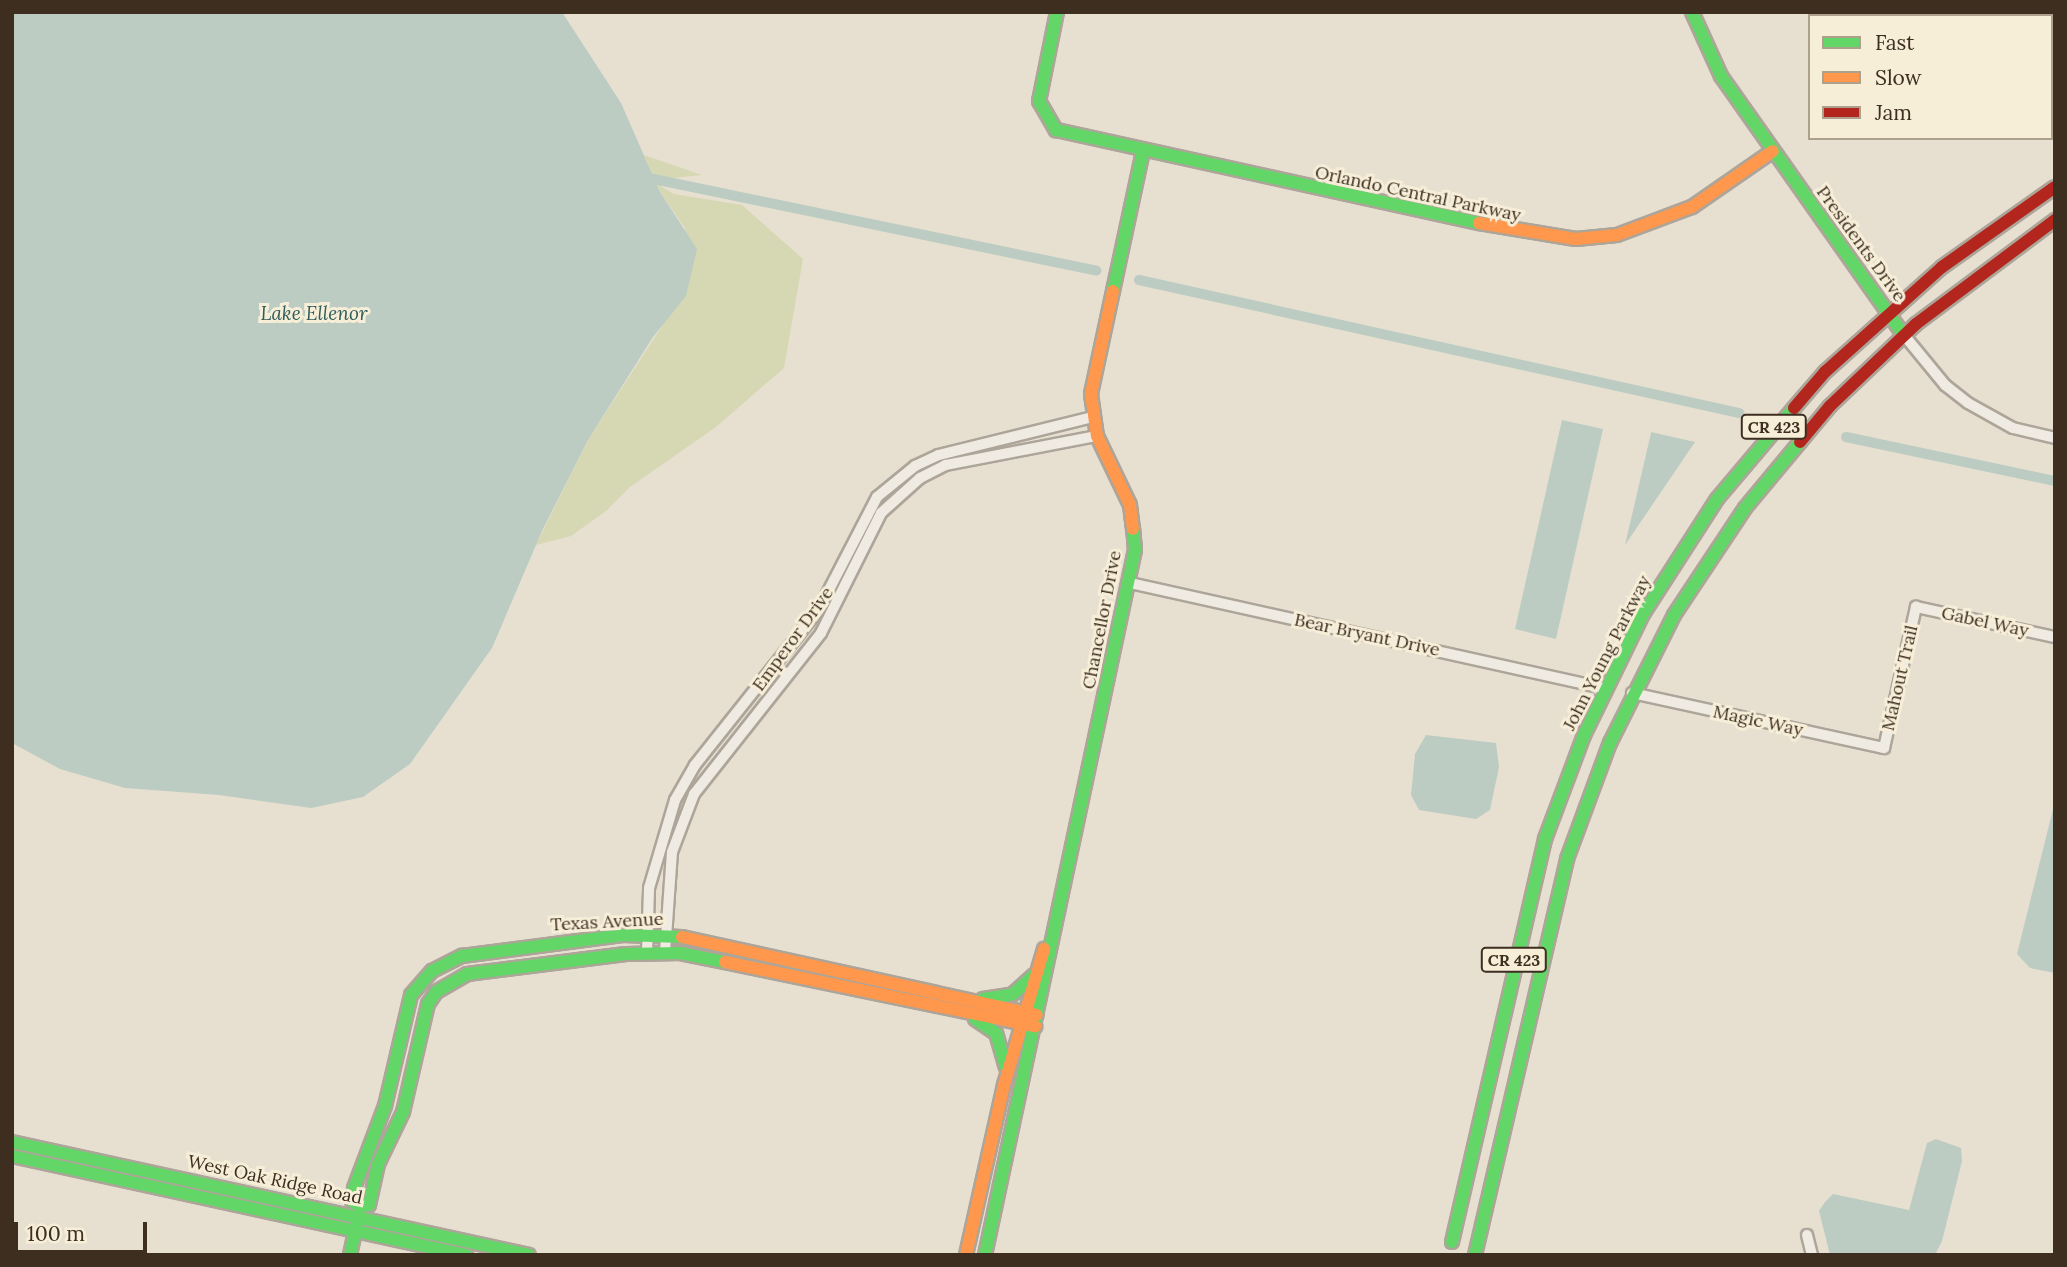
<!DOCTYPE html>
<html>
<head>
<meta charset="utf-8">
<style>
	body { margin:0 }
	#map { position:relative; width:2067px; height:1267px; overflow:hidden; background:#e7e0d1; font-family:Lora,serif }
	div>[style] { position:absolute }
	.green>* { inset:0; background:#d6d7b3 }
	.water>* { inset:0; background:#bcccc2 }
	.canal>* { height:10px; margin:-5px; padding:0 5px; transform-origin:5px; border-radius:5px; background:#bcccc2 }
	.roads { filter:drop-shadow(2px 0 #ada599) drop-shadow(-2px 0 #ada599) drop-shadow(0 2px #ada599) drop-shadow(0 -2px #ada599) }
	.street>* { height:10px; margin:-5px; padding:0 5px; transform-origin:5px; border-radius:5px; background:#efebe3 }
	.fast>* { height:12px; margin:-6px; padding:0 6px; transform-origin:6px; border-radius:6px; background:#63d668 }
	.slow>* { height:12px; margin:-6px; padding:0 6px; transform-origin:6px; border-radius:6px; background:#ff974d }
	.jam>* { height:12px; margin:-6px; padding:0 6px; transform-origin:6px; border-radius:6px; background:#b3261e }
	span { translate:-50% -50%; white-space:nowrap; text-align:center; line-height:1.15; -webkit-text-stroke:6px #f7eed8; paint-order:stroke }
	.shield-label span { padding:2px 5px; background:#f7eed8; border:2px solid; border-radius:5px; -webkit-text-stroke-width:0 }
	.shield-label { font-size:16px; color:#3d2e20; font-weight:700 }
	.street-label { font-size:18px; color:#3d2e20 }
	.water-label { font-size:19px; color:#2f5d5a; font-style:italic }
	.frame { position:absolute; inset:0; border:14px solid #3d2e20; pointer-events:none }
	.legend { position:absolute; left:1808px; top:14px; width:245px; height:126px; box-sizing:border-box; background:#f7eed8; border:2px solid #ada18e; margin:0; padding:9px 12px; list-style:none; font-size:21px; color:#3d2e20 }
	.legend li { display:flex; align-items:center; gap:14px; height:35px }
	.legend b { width:35px; border:2px solid #ada18e }
	.scale { position:absolute; left:14px; top:1222px; width:133px; height:32px; box-sizing:border-box; border:4px solid #3d2e20; border-top:0; padding-left:9px; font-size:21px; line-height:24px; white-space:nowrap; color:#3d2e20; -webkit-text-stroke:5px #f7eed8; paint-order:stroke }
</style>
</head>
<body>
<div id="map">
	<div class="green">
		<i style="clip-path:polygon(644px 155px,702px 175px,665px 179px,662px 187px,674px 194px,742px 205px,803px 259px,784px 368px,716px 427px,630px 487px,606px 511px,571px 536px,536px 545px,588px 440px,666px 320px,685px 228px,660px 192px)"></i>
	</div>
	<div class="water">
		<i style="clip-path:polygon(12px 12px,562px 12px,621px 103px,660px 192px,697px 249px,686px 296px,653px 337px,588px 440px,542px 531px,492px 648px,410px 764px,363px 797px,311px 808px,219px 795px,125px 788px,60px 769px,12px 743px)"></i>
		<i style="clip-path:polygon(1562px 420px,1603px 429px,1556px 639px,1515px 629px)"></i>
		<i style="clip-path:polygon(1651px 432px,1695px 442px,1625px 545px,1651px 433px)"></i>
		<i style="clip-path:polygon(1426px 735px,1496px 743px,1499px 767px,1490px 810px,1476px 819px,1419px 810px,1411px 795px,1415px 754px)"></i>
		<i style="clip-path:polygon(2055px 801px,2055px 973px,2030px 968px,2017px 954px)"></i>
		<i style="clip-path:polygon(1936px 1139px,1961px 1148px,1962px 1161px,1942px 1241px,1935px 1255px,1830px 1255px,1819px 1211px,1825px 1202px,1833px 1194px,1909px 1210px,1927px 1143px)"></i>
	</div>
	<div class="canal">
		<i style="left:644px;top:177px;width:462px;rotate:11.7deg"></i>
		<i style="left:1139px;top:280px;width:615px;rotate:12.5deg"></i>
		<i style="left:1846px;top:437px;width:214px;rotate:11.9deg"></i>
	</div>
	<div class="roads">
		<div class="street">
			<i style="left:1904px;top:335px;width:65px;rotate:50.6deg"></i>
			<i style="left:1945px;top:385px;width:29px;rotate:38deg"></i>
			<i style="left:1968px;top:403px;width:51px;rotate:29.1deg"></i>
			<i style="left:2013px;top:428px;width:43px;rotate:13.4deg"></i>
			<i style="left:1130px;top:583px;width:486px;rotate:12.5deg"></i>
			<i style="left:1632px;top:693px;width:258px;rotate:12.3deg"></i>
			<i style="left:1884px;top:748px;width:145px;rotate:-77.2deg"></i>
			<i style="left:1916px;top:607px;width:142px;rotate:12.2deg"></i>
			<i style="left:665px;top:952px;width:100px;rotate:-86deg"></i>
			<i style="left:672px;top:852px;width:62px;rotate:-69.2deg"></i>
			<i style="left:694px;top:794px;width:205px;rotate:-51.7deg"></i>
			<i style="left:821px;top:633px;width:134px;rotate:-63.4deg"></i>
			<i style="left:881px;top:513px;width:52px;rotate:-41.9deg"></i>
			<i style="left:920px;top:478px;width:29px;rotate:-27deg"></i>
			<i style="left:946px;top:465px;width:154px;rotate:-10.9deg"></i>
			<i style="left:647px;top:953px;width:65px;rotate:-88.2deg"></i>
			<i style="left:649px;top:888px;width:92px;rotate:-73.5deg"></i>
			<i style="left:675px;top:800px;width:40px;rotate:-60.3deg"></i>
			<i style="left:695px;top:765px;width:199px;rotate:-51.5deg"></i>
			<i style="left:819px;top:609px;width:126px;rotate:-62.6deg"></i>
			<i style="left:877px;top:497px;width:49px;rotate:-39.2deg"></i>
			<i style="left:915px;top:466px;width:26px;rotate:-25deg"></i>
			<i style="left:939px;top:455px;width:158px;rotate:-13.9deg"></i>
			<i style="left:1807px;top:1235px;width:21px;rotate:76deg"></i>
		</div>
		<div class="fast">
			<i style="left:1057px;top:12px;width:91px;rotate:101.4deg"></i>
			<i style="left:1039px;top:101px;width:34px;rotate:60deg"></i>
			<i style="left:1056px;top:130px;width:433px;rotate:12.4deg"></i>
			<i style="left:1692px;top:12px;width:70px;rotate:65.6deg"></i>
			<i style="left:1721px;top:76px;width:317px;rotate:54.8deg"></i>
			<i style="left:1113px;top:291px;width:143px;rotate:-77.9deg"></i>
			<i style="left:983px;top:999px;width:30px;rotate:-9deg"></i>
			<i style="left:1013px;top:994px;width:28px;rotate:-42deg"></i>
			<i style="left:975px;top:1019px;width:25px;rotate:34deg"></i>
			<i style="left:996px;top:1033px;width:35px;rotate:74deg"></i>
			<i style="left:12px;top:1142px;width:529px;rotate:12.33deg"></i>
			<i style="left:12px;top:1156px;width:465px;rotate:12.3deg"></i>
			<i style="left:360px;top:1207px;width:10px;rotate:-143deg"></i>
			<i style="left:352px;top:1201px;width:13px;rotate:-81deg"></i>
			<i style="left:354px;top:1188px;width:88px;rotate:-69.3deg"></i>
			<i style="left:385px;top:1106px;width:114px;rotate:-76.8deg"></i>
			<i style="left:411px;top:995px;width:32px;rotate:-49deg"></i>
			<i style="left:432px;top:971px;width:34px;rotate:-27deg"></i>
			<i style="left:462px;top:956px;width:162px;rotate:-7.4deg"></i>
			<i style="left:623px;top:935px;width:59px;rotate:1.9deg"></i>
			<i style="left:360px;top:1207px;width:9px;rotate:-13deg"></i>
			<i style="left:369px;top:1205px;width:42px;rotate:-77.6deg"></i>
			<i style="left:378px;top:1164px;width:58px;rotate:-64.3deg"></i>
			<i style="left:403px;top:1112px;width:111px;rotate:-77deg"></i>
			<i style="left:428px;top:1004px;width:14px;rotate:-56deg"></i>
			<i style="left:436px;top:992px;width:36px;rotate:-30deg"></i>
			<i style="left:467px;top:974px;width:160px;rotate:-7.2deg"></i>
			<i style="left:626px;top:954px;width:54px;rotate:-1.1deg"></i>
			<i style="left:680px;top:953px;width:46px;rotate:11.3deg"></i>
			<i style="left:1452px;top:1242px;width:414px;rotate:-77deg"></i>
			<i style="left:1545px;top:839px;width:111px;rotate:-69.4deg"></i>
			<i style="left:1584px;top:735px;width:135px;rotate:-64deg"></i>
			<i style="left:1643px;top:614px;width:137px;rotate:-57.2deg"></i>
			<i style="left:1717px;top:499px;width:119px;rotate:-49.8deg"></i>
			<i style="left:350px;top:1255px;width:35px;rotate:-78deg"></i>
			<i style="left:985px;top:1255px;width:721px;rotate:-77.99deg"></i>
			<i style="left:1135px;top:550px;width:21px;rotate:-95deg"></i>
			<i style="left:1475px;top:1255px;width:407px;rotate:-76.9deg"></i>
			<i style="left:1567px;top:859px;width:124px;rotate:-69.7deg"></i>
			<i style="left:1610px;top:743px;width:143px;rotate:-63.4deg"></i>
			<i style="left:1674px;top:615px;width:128px;rotate:-56.4deg"></i>
			<i style="left:1745px;top:508px;width:86px;rotate:-50.2deg"></i>
		</div>
		<div class="slow">
			<i style="left:1479px;top:223px;width:98px;rotate:9.4deg"></i>
			<i style="left:1576px;top:239px;width:41px;rotate:-5.6deg"></i>
			<i style="left:1617px;top:235px;width:80px;rotate:-20.5deg"></i>
			<i style="left:1692px;top:207px;width:98px;rotate:-34.7deg"></i>
			<i style="left:1113px;top:291px;width:105px;rotate:102.1deg"></i>
			<i style="left:1091px;top:394px;width:42px;rotate:81.9deg"></i>
			<i style="left:1097px;top:436px;width:76px;rotate:64.4deg"></i>
			<i style="left:1130px;top:505px;width:24px;rotate:83deg"></i>
			<i style="left:682px;top:937px;width:363px;rotate:12.4deg"></i>
			<i style="left:725px;top:962px;width:317px;rotate:11.7deg"></i>
			<i style="left:966px;top:1255px;width:174px;rotate:-77.4deg"></i>
			<i style="left:1004px;top:1085px;width:142px;rotate:-73.6deg"></i>
		</div>
		<div class="jam">
			<i style="left:1794px;top:408px;width:48px;rotate:-49.3deg"></i>
			<i style="left:1825px;top:372px;width:157px;rotate:-41.9deg"></i>
			<i style="left:1942px;top:267px;width:138px;rotate:-35.3deg"></i>
			<i style="left:1800px;top:442px;width:47px;rotate:-50.2deg"></i>
			<i style="left:1830px;top:406px;width:119px;rotate:-43.6deg"></i>
			<i style="left:1916px;top:324px;width:174px;rotate:-36.8deg"></i>
		</div>
	</div>
	<div class="shield-label">
		<span style="left:1774px;top:427px">CR 423</span>
		<span style="left:1514px;top:960px">CR 423</span>
	</div>
	<div class="street-label">
		<span style="left:1418px;top:194px;rotate:12deg">Orlando Central Parkway</span>
		<span style="left:1861px;top:244px;rotate:54deg">Presidents Drive</span>
		<span style="left:1102px;top:620px;rotate:-79deg">Chancellor Drive</span>
		<span style="left:1985px;top:622px;rotate:12deg">Gabel Way</span>
		<span style="left:1367px;top:635px;rotate:12deg">Bear Bryant Drive</span>
		<span style="left:793px;top:639px;rotate:-54deg">Emperor Drive</span>
		<span style="left:1607px;top:653px;rotate:-63deg">John Young Parkway</span>
		<span style="left:1900px;top:678px;rotate:-77deg">Mahout Trail</span>
		<span style="left:1758px;top:721px;rotate:12deg">Magic Way</span>
		<span style="left:607px;top:922px;rotate:-3deg">Texas Avenue</span>
		<span style="left:275px;top:1180px;rotate:12deg">West Oak Ridge Road</span>
	</div>
	<div class="water-label">
		<span style="left:314px;top:314px">Lake Ellenor</span>
	</div>
	<div class="frame"></div>
	<ul class="legend">
	<li><b style="height:9px;background:#63d668"></b>Fast</li>
	<li><b style="height:9px;background:#ff974d"></b>Slow</li>
	<li><b style="height:9px;background:#b3261e"></b>Jam</li>
	</ul>
	<div class="scale">100 m</div>
</div>
</body>
</html>
